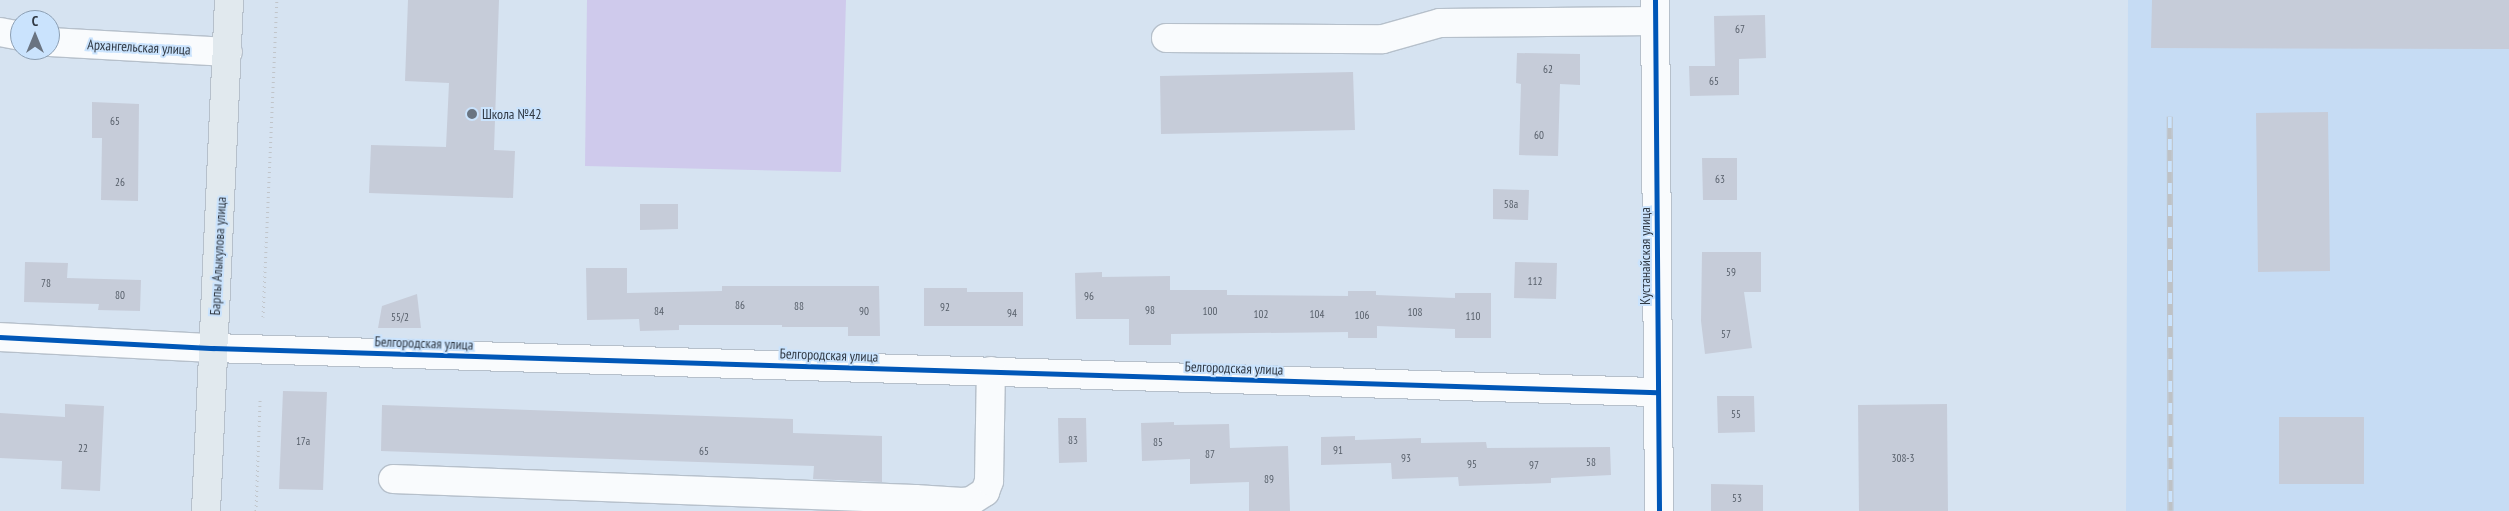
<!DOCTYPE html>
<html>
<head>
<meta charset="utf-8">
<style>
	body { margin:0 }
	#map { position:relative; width:2509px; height:511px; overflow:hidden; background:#d6e3f1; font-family:"PT Sans Narrow",sans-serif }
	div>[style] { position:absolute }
	.built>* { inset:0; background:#c6dcf4 }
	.green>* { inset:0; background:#cfcaec }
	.building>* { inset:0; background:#c6ccd9 }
	.path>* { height:3px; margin-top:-1.5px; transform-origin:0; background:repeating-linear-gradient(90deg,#c1c5ca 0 1px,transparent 0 5px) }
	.roads { filter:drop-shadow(1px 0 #b6c0cb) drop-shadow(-1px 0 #b6c0cb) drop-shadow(0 1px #b6c0cb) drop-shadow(0 -1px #b6c0cb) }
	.minor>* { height:28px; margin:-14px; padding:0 14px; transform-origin:14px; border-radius:14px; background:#f9fbfd }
	.major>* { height:28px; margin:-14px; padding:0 14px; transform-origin:14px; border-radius:14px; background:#e1e9ee }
	.rail>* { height:5.5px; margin-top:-2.75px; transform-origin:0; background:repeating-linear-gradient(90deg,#cae3fd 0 11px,#bec2c6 0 22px); box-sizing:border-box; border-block:1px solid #bec2c6 }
	.cycleway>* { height:5px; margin:-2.5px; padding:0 2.5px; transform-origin:2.5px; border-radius:2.5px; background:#0057b8 }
	.dots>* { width:14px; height:14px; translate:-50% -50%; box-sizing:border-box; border:2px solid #cae3fd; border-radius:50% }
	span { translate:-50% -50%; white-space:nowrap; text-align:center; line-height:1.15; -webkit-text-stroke:4px #cae3fd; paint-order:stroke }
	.number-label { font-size:11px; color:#565e69 }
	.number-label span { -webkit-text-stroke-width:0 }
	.street-label { font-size:14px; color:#303944 }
	.poi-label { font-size:14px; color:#303944 }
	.left { translate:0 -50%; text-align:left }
	.north { position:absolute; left:10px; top:10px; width:50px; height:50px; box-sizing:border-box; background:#cae3fd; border:1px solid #8c9fb3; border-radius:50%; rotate:0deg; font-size:14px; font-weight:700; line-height:20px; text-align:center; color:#303944 }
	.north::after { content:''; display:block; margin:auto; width:18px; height:22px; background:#6a7481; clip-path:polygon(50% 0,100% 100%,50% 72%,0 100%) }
</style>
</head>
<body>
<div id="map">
	<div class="built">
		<i style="clip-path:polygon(2128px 0,2509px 0,2509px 511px,2126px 511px)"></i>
	</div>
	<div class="green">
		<i style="clip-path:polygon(587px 0,846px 0,841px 172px,585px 166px)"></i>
	</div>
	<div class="building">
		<i style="clip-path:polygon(408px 0,499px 0,494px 150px,515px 151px,513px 198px,369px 193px,371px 145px,446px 147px,449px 83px,405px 81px)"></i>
		<i style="clip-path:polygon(2152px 0,2509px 0,2509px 49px,2151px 48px)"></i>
		<i style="clip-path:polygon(1765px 15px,1766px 58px,1739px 59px,1739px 95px,1690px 96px,1689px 66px,1715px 66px,1714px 16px)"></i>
		<i style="clip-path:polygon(1517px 53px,1580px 54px,1580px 85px,1560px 84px,1558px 156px,1519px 155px,1521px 84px,1516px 83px)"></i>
		<i style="clip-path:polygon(1353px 72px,1355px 130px,1161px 134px,1160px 76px)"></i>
		<i style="clip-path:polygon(92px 102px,139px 104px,138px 201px,101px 200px,102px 138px,92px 138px)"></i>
		<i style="clip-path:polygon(2328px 112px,2330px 271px,2258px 272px,2256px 113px)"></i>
		<i style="clip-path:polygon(1702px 158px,1737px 158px,1737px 200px,1703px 200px)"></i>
		<i style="clip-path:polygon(1493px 189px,1529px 190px,1528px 220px,1493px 219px)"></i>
		<i style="clip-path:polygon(640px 204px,678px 204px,678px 229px,640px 230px)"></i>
		<i style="clip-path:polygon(1702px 252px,1761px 252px,1761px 292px,1744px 292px,1752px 348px,1705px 354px,1701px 321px)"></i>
		<i style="clip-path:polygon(25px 262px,68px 263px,67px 278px,141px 280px,140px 311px,98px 310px,99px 304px,24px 302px)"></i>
		<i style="clip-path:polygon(1515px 262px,1557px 263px,1556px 299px,1514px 298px)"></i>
		<i style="clip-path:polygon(586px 268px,627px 268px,627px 293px,722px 291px,722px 286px,879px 286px,880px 336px,848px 336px,848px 327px,782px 327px,782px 325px,679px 325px,679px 330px,640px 331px,639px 319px,587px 320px)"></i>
		<i style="clip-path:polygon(1102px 272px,1102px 277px,1170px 276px,1170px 290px,1227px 290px,1227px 295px,1348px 296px,1348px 291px,1376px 291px,1376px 295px,1455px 298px,1455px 293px,1491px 293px,1491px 338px,1455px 338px,1455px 329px,1377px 326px,1377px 338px,1348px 338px,1348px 332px,1171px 334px,1171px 345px,1129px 345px,1129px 319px,1076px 319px,1075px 273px)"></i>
		<i style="clip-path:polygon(924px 288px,967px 288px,967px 292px,1023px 292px,1023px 326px,924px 326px)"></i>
		<i style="clip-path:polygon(417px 294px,421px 328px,378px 328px,382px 306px)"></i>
		<i style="clip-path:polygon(283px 391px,327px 392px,323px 490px,279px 489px)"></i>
		<i style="clip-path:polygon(1717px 396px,1754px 396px,1755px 432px,1718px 433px)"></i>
		<i style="clip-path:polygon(65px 404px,104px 406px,100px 491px,61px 489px,62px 461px,0 458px,0 413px,65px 417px)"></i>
		<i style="clip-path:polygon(1947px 404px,1948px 511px,1859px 511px,1858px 405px)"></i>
		<i style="clip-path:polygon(382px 405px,793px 419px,793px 433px,882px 436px,882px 482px,813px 479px,814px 466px,381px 451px)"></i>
		<i style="clip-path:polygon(2279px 417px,2364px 417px,2364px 484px,2279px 484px)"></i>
		<i style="clip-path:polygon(1058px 418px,1086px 418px,1087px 462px,1059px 463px)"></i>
		<i style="clip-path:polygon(1174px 422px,1174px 425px,1229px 424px,1230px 448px,1288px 446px,1290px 511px,1249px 511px,1249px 482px,1190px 484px,1190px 459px,1142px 461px,1141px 423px)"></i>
		<i style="clip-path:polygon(1355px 436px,1355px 440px,1421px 438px,1421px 443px,1486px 442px,1487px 448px,1610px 447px,1611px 475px,1551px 478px,1551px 483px,1459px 486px,1458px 477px,1392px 479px,1391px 463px,1321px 465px,1321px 437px)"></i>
		<i style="clip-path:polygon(1711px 484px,1763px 485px,1763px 511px,1711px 511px)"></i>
	</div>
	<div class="path">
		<i style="left:263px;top:317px;width:317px;rotate:-87.5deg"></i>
		<i style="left:256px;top:511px;width:111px;rotate:-87.9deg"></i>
	</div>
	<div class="roads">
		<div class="minor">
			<i style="left:1655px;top:0;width:511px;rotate:89.55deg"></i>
			<i style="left:0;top:32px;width:20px;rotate:11deg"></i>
			<i style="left:1166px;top:38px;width:217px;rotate:0.3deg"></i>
			<i style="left:1383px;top:39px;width:59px;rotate:-15.7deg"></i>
			<i style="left:1440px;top:23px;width:215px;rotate:-0.5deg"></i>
			<i style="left:50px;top:42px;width:178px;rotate:3.2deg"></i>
			<i style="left:0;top:337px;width:213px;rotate:3deg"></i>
			<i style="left:213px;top:348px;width:1445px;rotate:1.75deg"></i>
			<i style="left:393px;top:479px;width:522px;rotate:2.19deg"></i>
			<i style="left:915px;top:511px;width:12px;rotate:-90deg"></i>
			<i style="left:915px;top:499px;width:47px;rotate:3.7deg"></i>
			<i style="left:962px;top:502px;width:9px;rotate:-6deg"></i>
			<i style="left:971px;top:501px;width:17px;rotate:-33deg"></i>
			<i style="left:985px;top:492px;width:12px;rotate:-70deg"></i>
			<i style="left:989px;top:481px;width:110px;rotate:-89deg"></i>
		</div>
		<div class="major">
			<i style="left:206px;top:511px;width:512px;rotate:-87.42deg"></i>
		</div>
	</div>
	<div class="rail">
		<i style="left:2170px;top:117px;width:394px;rotate:89.9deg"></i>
	</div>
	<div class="cycleway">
		<i style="left:1655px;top:0;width:511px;rotate:89.55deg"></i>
		<i style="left:0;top:337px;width:213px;rotate:3deg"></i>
		<i style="left:213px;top:348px;width:1445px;rotate:1.75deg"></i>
	</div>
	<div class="dots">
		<i style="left:472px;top:114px;background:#6a7481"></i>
	</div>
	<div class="number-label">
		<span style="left:1740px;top:29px">67</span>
		<span style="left:1548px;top:69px">62</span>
		<span style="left:1714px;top:81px">65</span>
		<span style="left:115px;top:121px">65</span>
		<span style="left:1539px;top:135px">60</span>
		<span style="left:1720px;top:179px">63</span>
		<span style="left:120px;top:182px">26</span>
		<span style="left:1511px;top:204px">58a</span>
		<span style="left:1731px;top:272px">59</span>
		<span style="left:1535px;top:281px">112</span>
		<span style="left:46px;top:283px">78</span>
		<span style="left:120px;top:295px">80</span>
		<span style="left:1089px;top:296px">96</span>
		<span style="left:740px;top:305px">86</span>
		<span style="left:799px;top:306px">88</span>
		<span style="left:945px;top:307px">92</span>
		<span style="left:1150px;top:310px">98</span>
		<span style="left:659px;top:311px">84</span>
		<span style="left:864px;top:311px">90</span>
		<span style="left:1210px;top:311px">100</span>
		<span style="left:1415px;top:312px">108</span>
		<span style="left:1012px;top:313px">94</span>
		<span style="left:1261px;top:314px">102</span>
		<span style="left:1317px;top:314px">104</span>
		<span style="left:1362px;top:315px">106</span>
		<span style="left:1473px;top:316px">110</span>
		<span style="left:400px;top:317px">55/2</span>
		<span style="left:1726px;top:334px">57</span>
		<span style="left:1736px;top:414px">55</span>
		<span style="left:1073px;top:440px">83</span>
		<span style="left:303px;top:441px">17a</span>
		<span style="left:1158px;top:442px">85</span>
		<span style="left:83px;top:448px">22</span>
		<span style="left:1338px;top:450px">91</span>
		<span style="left:704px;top:451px">65</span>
		<span style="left:1210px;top:454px">87</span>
		<span style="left:1406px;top:458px">93</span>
		<span style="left:1903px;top:458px">308-3</span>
		<span style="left:1591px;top:462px">58</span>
		<span style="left:1472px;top:464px">95</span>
		<span style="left:1534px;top:465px">97</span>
		<span style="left:1269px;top:479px">89</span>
		<span style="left:1737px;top:498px">53</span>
	</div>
	<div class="street-label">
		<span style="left:139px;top:47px;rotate:3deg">Архангельская улица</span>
		<span style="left:218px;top:256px;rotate:-87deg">Барпы Алыкулова улица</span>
		<span style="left:1645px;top:256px;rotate:-90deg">Кустанайская улица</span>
		<span style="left:424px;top:343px;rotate:2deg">Белгородская улица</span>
		<span style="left:829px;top:355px;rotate:2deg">Белгородская улица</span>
		<span style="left:1234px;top:368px;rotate:2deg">Белгородская улица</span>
	</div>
	<div class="poi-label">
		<span class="left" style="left:482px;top:114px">Школа №42</span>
	</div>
	<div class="north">С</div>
</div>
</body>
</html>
